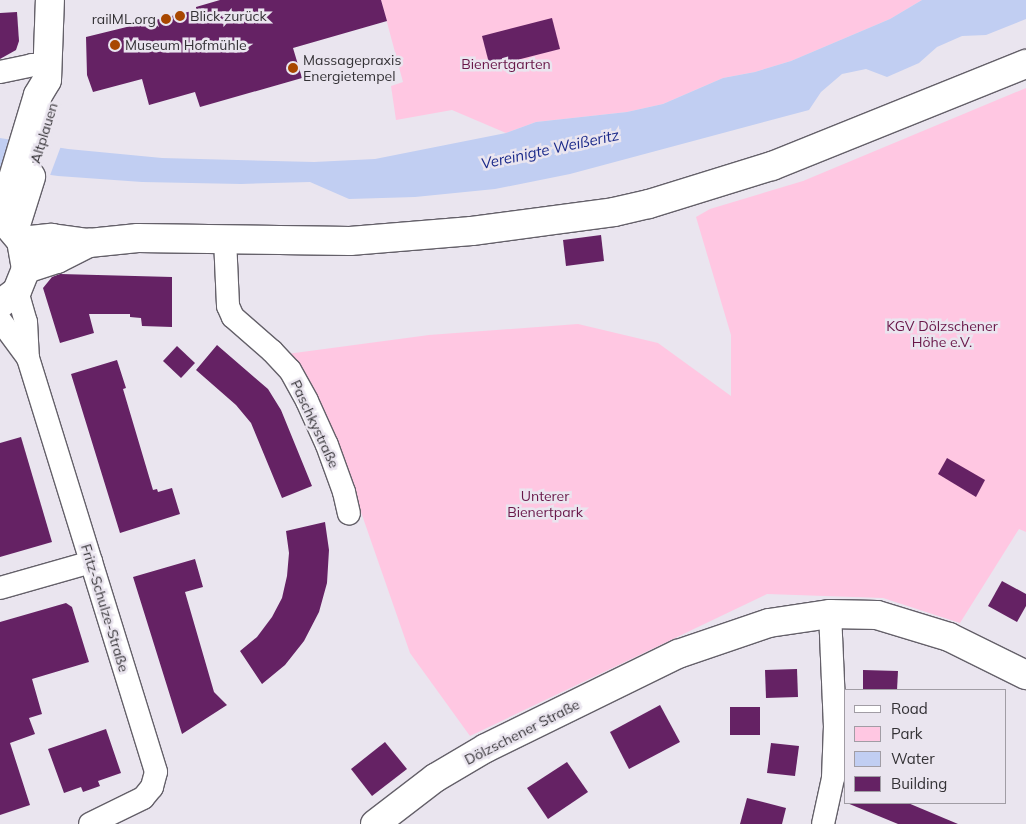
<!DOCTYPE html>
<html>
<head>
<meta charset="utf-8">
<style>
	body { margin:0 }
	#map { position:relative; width:1026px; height:824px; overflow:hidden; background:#eae5ef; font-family:Mulish,sans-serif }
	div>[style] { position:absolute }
	.green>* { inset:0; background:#ffc7e2 }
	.water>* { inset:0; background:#c1cef2 }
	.pier>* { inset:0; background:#eae5ef }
	.building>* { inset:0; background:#652264 }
	.roads { filter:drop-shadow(1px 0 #646069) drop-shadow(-1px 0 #646069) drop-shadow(0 1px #646069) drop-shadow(0 -1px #646069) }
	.street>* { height:22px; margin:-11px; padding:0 11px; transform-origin:11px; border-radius:11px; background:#fff }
	.secondary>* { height:28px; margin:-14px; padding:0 14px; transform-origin:14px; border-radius:14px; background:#fff }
	.dots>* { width:14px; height:14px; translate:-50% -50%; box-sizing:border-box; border:2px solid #eae5ef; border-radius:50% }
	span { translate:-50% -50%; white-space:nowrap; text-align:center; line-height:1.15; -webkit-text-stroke:5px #eae5ef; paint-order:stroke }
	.poi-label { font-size:14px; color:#333135 }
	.left { translate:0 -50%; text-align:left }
	.right { translate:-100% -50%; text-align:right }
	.park-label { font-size:14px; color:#681648 }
	.street-label { font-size:14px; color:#333135 }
	.water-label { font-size:15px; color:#1b2a8a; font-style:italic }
	.legend { position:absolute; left:844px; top:689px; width:162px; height:115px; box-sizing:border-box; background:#eae5ef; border:1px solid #a19da5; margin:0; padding:6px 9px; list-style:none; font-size:15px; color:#333135 }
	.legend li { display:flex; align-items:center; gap:10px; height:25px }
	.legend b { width:25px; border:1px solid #a19da5 }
</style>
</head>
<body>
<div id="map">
	<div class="green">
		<i style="clip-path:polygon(381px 0,922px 0,890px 19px,791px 61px,755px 72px,723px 78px,663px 104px,627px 112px,536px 122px,506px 133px,452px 110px,396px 120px,391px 86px,403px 82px)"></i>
		<i style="clip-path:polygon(1026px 88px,1026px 532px,1019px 529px,960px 623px,883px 598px,767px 594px,470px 736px,410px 653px,354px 492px,287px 354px,429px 335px,578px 324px,658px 343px,731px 396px,731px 335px,696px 217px,710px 209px,803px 181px)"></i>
	</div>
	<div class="water">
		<i style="clip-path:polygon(922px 0,1026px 0,1026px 19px,986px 35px,962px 36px,937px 47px,919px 63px,887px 77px,866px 69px,842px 74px,821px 92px,809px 110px,570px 174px,495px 189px,415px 197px,349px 199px,310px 182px,241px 184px,142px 182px,58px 176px,0 168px,0 138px,68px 149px,162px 158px,314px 162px,375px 159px,506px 133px,536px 122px,627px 112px,663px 104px,723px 78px,755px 72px,791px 61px,890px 19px)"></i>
	</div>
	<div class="pier">
		<i style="clip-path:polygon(11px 137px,61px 146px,49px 178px,0 171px)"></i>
	</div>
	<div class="building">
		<i style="clip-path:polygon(220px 0,381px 0,387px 21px,293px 48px,302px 78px,200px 107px,195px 92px,149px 105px,142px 79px,93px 92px,87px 75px,86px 37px,196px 10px,196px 7px)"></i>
		<i style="clip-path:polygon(17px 12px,19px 41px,16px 50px,0 59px,0 13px)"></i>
		<i style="clip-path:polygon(552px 18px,560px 49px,490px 67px,482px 36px)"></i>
		<i style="clip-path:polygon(601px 235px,604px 261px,566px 266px,563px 240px)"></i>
		<i style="clip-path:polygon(60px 274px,172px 277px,172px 327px,142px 326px,141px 318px,130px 317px,130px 314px,89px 314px,94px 333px,60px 343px,43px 288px,52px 277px)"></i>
		<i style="clip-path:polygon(217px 345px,268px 389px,281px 410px,312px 486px,282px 498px,251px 423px,236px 405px,196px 370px)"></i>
		<i style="clip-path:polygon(177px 346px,195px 363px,181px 378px,163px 361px)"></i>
		<i style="clip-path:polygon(117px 360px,126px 388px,123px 389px,153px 490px,157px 489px,158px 492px,172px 488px,180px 514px,120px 533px,71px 374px)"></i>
		<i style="clip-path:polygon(21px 437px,52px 542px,0 557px,0 443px)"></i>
		<i style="clip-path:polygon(947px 458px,985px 480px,976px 497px,938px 474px)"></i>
		<i style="clip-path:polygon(325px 522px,329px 550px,327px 583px,319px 612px,304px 641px,285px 665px,262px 684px,240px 651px,257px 637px,272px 617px,282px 598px,287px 576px,289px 553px,286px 531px)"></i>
		<i style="clip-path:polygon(195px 559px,203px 587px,185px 592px,214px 692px,227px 705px,182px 734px,133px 577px)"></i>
		<i style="clip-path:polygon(1002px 581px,1026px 594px,1026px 606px,1017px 622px,988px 606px)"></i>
		<i style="clip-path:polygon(66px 603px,72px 607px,89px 662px,32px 679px,42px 714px,29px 718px,35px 734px,10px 743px,30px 805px,0 815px,0 622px)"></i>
		<i style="clip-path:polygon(797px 669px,798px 697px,766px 698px,765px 670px)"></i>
		<i style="clip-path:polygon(863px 670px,898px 671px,897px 690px,863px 690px)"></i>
		<i style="clip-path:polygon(660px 705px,680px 742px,629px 769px,610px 732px)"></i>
		<i style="clip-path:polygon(730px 707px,760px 707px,760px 735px,730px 735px)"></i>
		<i style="clip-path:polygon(106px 729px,121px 773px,98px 781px,100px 786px,83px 792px,81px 787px,64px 793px,48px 749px)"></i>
		<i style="clip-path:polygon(385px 742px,407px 769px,372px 796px,351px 769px)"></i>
		<i style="clip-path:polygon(771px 743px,799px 746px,795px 776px,767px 773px)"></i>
		<i style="clip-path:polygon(567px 762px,588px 792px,548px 819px,527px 788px)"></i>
		<i style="clip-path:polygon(747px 798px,786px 808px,782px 824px,740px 824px)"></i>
		<i style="clip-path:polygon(847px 803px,908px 803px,958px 824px,898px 824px)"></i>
	</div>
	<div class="roads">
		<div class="street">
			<i style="left:0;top:72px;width:33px;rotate:-12deg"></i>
			<i style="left:32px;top:65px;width:17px"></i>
			<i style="left:225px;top:239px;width:67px;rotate:87.4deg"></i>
			<i style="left:228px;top:306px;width:12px;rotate:66deg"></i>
			<i style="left:233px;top:317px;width:52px;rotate:41.1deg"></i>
			<i style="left:272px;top:351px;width:26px;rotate:47deg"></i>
			<i style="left:290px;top:370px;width:35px;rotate:61deg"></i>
			<i style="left:307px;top:401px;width:48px;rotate:65.6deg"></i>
			<i style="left:327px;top:445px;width:50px;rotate:70.1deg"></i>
			<i style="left:344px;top:492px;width:22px;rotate:77deg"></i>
			<i style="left:17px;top:291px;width:32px;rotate:74deg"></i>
			<i style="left:26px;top:322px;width:36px;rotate:87deg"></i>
			<i style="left:28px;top:358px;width:433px;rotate:72.8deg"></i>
			<i style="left:156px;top:772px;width:16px;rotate:105deg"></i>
			<i style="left:152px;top:787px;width:14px;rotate:129deg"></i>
			<i style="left:143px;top:798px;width:59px;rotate:153.9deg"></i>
			<i style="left:0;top:320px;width:47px;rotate:53.6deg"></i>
			<i style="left:0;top:588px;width:95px;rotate:-15.9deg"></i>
			<i style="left:823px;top:824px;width:47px;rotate:-77.7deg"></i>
			<i style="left:833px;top:778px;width:51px;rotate:-87.8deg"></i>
			<i style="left:835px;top:727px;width:113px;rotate:-92.5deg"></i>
		</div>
		<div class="secondary">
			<i style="left:0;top:205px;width:17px;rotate:-57deg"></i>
			<i style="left:9px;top:191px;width:100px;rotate:-73.2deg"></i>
			<i style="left:38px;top:95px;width:17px;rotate:-59deg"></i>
			<i style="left:47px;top:80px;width:80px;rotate:-87.9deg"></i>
			<i style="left:14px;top:231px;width:57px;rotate:-72.5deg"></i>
			<i style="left:21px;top:241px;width:31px;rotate:-6deg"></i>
			<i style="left:52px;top:238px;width:37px;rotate:8deg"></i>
			<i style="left:89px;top:243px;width:49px;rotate:-5.8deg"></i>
			<i style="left:138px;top:238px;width:212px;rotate:0.8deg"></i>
			<i style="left:350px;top:241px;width:122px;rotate:-4.7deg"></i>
			<i style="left:472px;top:231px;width:143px;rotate:-7.6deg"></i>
			<i style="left:614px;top:212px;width:36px;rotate:-13deg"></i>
			<i style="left:649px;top:204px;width:129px;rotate:-17.2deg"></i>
			<i style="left:772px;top:166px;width:274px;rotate:-21.9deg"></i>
			<i style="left:26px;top:269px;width:33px;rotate:-18deg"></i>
			<i style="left:57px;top:259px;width:36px;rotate:-27deg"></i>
			<i style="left:0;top:304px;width:21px;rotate:-37deg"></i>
			<i style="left:17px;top:291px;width:24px;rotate:-68deg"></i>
			<i style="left:26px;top:269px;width:28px;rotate:-100deg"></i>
			<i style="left:21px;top:241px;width:17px;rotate:-130deg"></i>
			<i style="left:375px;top:824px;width:76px;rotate:-37.5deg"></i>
			<i style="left:435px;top:778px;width:59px;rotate:-30.5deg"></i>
			<i style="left:486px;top:748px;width:214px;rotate:-26.1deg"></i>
			<i style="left:678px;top:654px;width:96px;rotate:-18.8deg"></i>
			<i style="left:769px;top:623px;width:62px;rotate:-8.4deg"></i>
			<i style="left:830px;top:614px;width:47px;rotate:1.2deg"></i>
			<i style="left:877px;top:615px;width:75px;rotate:17deg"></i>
			<i style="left:949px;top:637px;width:86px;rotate:26.3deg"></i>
		</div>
	</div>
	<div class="dots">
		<i style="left:180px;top:16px;background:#a84700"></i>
		<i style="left:166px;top:19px;background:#a84700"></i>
		<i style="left:115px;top:45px;background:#a84700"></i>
		<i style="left:293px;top:68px;background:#a84700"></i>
	</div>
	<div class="poi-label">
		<span class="left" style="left:190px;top:16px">Blick zurück</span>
		<span class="right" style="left:156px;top:19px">railML.org</span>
		<span class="left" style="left:125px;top:45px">Museum Hofmühle</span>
		<span class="left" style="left:303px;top:68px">Massagepraxis<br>Energietempel</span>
	</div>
	<div class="park-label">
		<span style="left:506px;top:64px">Bienertgarten</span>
		<span style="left:942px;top:334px">KGV Dölzschener<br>Höhe e.V.</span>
		<span style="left:545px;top:504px">Unterer<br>Bienertpark</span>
	</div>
	<div class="street-label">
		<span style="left:44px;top:133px;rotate:-73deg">Altplauen</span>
		<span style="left:315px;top:424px;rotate:65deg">Paschkystraße</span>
		<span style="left:105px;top:608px;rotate:73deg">Fritz-Schulze-Straße</span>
		<span style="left:522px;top:732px;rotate:-27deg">Dölzschener Straße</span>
	</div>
	<div class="water-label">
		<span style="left:550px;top:149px;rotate:-12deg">Vereinigte Weißeritz</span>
	</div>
	<ul class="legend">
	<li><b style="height:6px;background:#fff"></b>Road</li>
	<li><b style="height:14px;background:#ffc7e2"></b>Park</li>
	<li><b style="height:14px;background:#c1cef2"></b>Water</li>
	<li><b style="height:14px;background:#652264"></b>Building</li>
	</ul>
</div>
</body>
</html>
